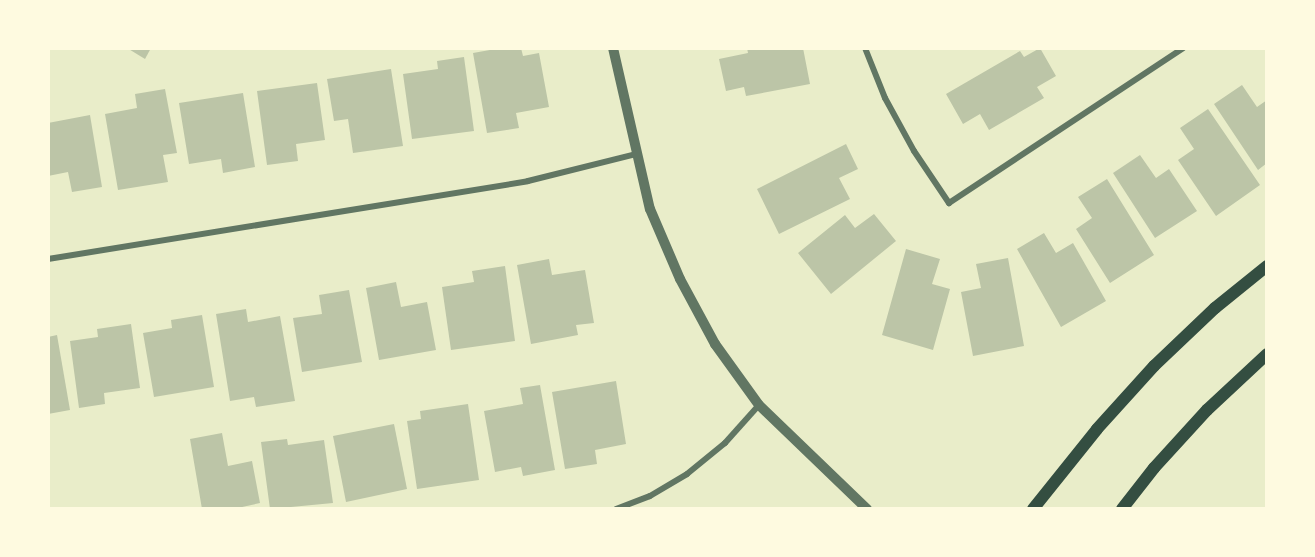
<!DOCTYPE html>
<html>
<head>
<meta charset="utf-8">
<style>
	body { margin:0 }
	#map { position:relative; width:1315px; height:557px; overflow:hidden; background:#e9edc9; font-family:Literata,serif }
	div>[style] { position:absolute }
	.building>* { inset:0; background:#bcc5a7 }
	.minor>* { height:6px; margin:-3px; padding:0 3px; transform-origin:3px; border-radius:3px; background:#617663 }
	.tertiary>* { height:10px; margin:-5px; padding:0 5px; transform-origin:5px; border-radius:5px; background:#617663 }
	.secondary>* { height:12px; margin:-6px; padding:0 6px; transform-origin:6px; border-radius:6px; background:#344e41 }
	span { translate:-50% -50%; white-space:nowrap; text-align:center; line-height:1.15; -webkit-text-stroke:6px #fefae0; paint-order:stroke }
	.frame { position:absolute; inset:0; border:50px solid #fefae0; pointer-events:none }
</style>
</head>
<body>
<div id="map">
	<div class="building">
		<i style="clip-path:polygon(127px 48px,151px 48px,145px 59px)"></i>
		<i style="clip-path:polygon(501px 48px,521px 48px,523px 56px,539px 53px,549px 107px,516px 113px,519px 128px,487px 133px,473px 53px)"></i>
		<i style="clip-path:polygon(747px 48px,803px 48px,810px 84px,746px 96px,744px 87px,726px 91px,719px 59px,748px 53px)"></i>
		<i style="clip-path:polygon(1040px 48px,1056px 76px,1037px 87px,1044px 98px,989px 130px,980px 114px,963px 124px,946px 94px,1020px 51px,1024px 57px)"></i>
		<i style="clip-path:polygon(464px 57px,474px 131px,412px 139px,403px 74px,438px 69px,437px 61px)"></i>
		<i style="clip-path:polygon(391px 69px,403px 146px,353px 153px,348px 119px,334px 121px,327px 79px)"></i>
		<i style="clip-path:polygon(317px 83px,325px 140px,296px 144px,298px 161px,267px 165px,257px 91px)"></i>
		<i style="clip-path:polygon(1242px 85px,1257px 107px,1267px 100px,1267px 163px,1258px 170px,1214px 104px)"></i>
		<i style="clip-path:polygon(165px 89px,177px 153px,163px 155px,168px 182px,118px 190px,105px 114px,137px 108px,135px 94px)"></i>
		<i style="clip-path:polygon(243px 93px,255px 167px,223px 173px,221px 159px,189px 164px,179px 103px)"></i>
		<i style="clip-path:polygon(1208px 109px,1260px 185px,1216px 216px,1178px 160px,1194px 149px,1180px 128px)"></i>
		<i style="clip-path:polygon(90px 115px,102px 187px,72px 192px,68px 172px,48px 176px,48px 123px)"></i>
		<i style="clip-path:polygon(846px 144px,858px 169px,839px 178px,850px 199px,779px 234px,757px 189px)"></i>
		<i style="clip-path:polygon(1140px 155px,1156px 178px,1169px 169px,1197px 211px,1155px 238px,1113px 173px)"></i>
		<i style="clip-path:polygon(1107px 179px,1154px 255px,1110px 283px,1076px 229px,1092px 218px,1078px 197px)"></i>
		<i style="clip-path:polygon(874px 214px,896px 241px,831px 294px,798px 253px,845px 215px,855px 228px)"></i>
		<i style="clip-path:polygon(1044px 233px,1056px 253px,1073px 243px,1106px 301px,1061px 327px,1017px 249px)"></i>
		<i style="clip-path:polygon(906px 249px,940px 259px,932px 284px,950px 289px,933px 350px,882px 335px)"></i>
		<i style="clip-path:polygon(1008px 258px,1024px 346px,973px 356px,961px 292px,981px 288px,976px 264px)"></i>
		<i style="clip-path:polygon(549px 259px,552px 275px,585px 270px,594px 323px,576px 325px,578px 335px,531px 344px,517px 265px)"></i>
		<i style="clip-path:polygon(505px 266px,515px 341px,451px 350px,442px 287px,474px 282px,472px 271px)"></i>
		<i style="clip-path:polygon(396px 282px,401px 307px,427px 302px,436px 350px,379px 360px,366px 288px)"></i>
		<i style="clip-path:polygon(349px 290px,362px 362px,302px 372px,293px 318px,322px 314px,319px 295px)"></i>
		<i style="clip-path:polygon(246px 309px,248px 322px,280px 316px,295px 401px,256px 407px,254px 397px,230px 401px,216px 314px)"></i>
		<i style="clip-path:polygon(202px 315px,214px 387px,154px 397px,143px 333px,172px 328px,171px 320px)"></i>
		<i style="clip-path:polygon(131px 324px,140px 388px,104px 393px,105px 404px,79px 408px,70px 341px,98px 337px,97px 329px)"></i>
		<i style="clip-path:polygon(57px 335px,70px 410px,48px 414px,48px 337px)"></i>
		<i style="clip-path:polygon(616px 381px,626px 444px,595px 450px,597px 464px,565px 469px,552px 392px)"></i>
		<i style="clip-path:polygon(540px 385px,555px 470px,523px 476px,521px 467px,495px 472px,484px 411px,523px 404px,520px 388px)"></i>
		<i style="clip-path:polygon(468px 404px,479px 480px,417px 489px,407px 421px,421px 419px,420px 411px)"></i>
		<i style="clip-path:polygon(394px 424px,407px 489px,346px 502px,333px 436px)"></i>
		<i style="clip-path:polygon(222px 433px,228px 466px,252px 461px,260px 503px,233px 509px,202px 509px,190px 439px)"></i>
		<i style="clip-path:polygon(287px 439px,288px 445px,324px 440px,333px 503px,270px 509px,261px 442px)"></i>
	</div>
	<div class="minor">
		<i style="left:865px;top:48px;width:54px;rotate:68.2deg"></i>
		<i style="left:885px;top:98px;width:60px;rotate:61.3deg"></i>
		<i style="left:914px;top:151px;width:63px;rotate:56.1deg"></i>
		<i style="left:949px;top:203px;width:281px;rotate:-33.5deg"></i>
		<i style="left:48px;top:259px;width:486px;rotate:-9.2deg"></i>
		<i style="left:528px;top:181px;width:111px;rotate:-14deg"></i>
		<i style="left:616px;top:509px;width:36px;rotate:-21deg"></i>
		<i style="left:650px;top:496px;width:43px;rotate:-30.7deg"></i>
		<i style="left:687px;top:474px;width:49px;rotate:-39.2deg"></i>
		<i style="left:725px;top:443px;width:51px;rotate:-48.2deg"></i>
	</div>
	<div class="tertiary">
		<i style="left:613px;top:48px;width:165px;rotate:77.1deg"></i>
		<i style="left:650px;top:209px;width:76px;rotate:66.8deg"></i>
		<i style="left:680px;top:279px;width:74px;rotate:61.7deg"></i>
		<i style="left:715px;top:344px;width:75px;rotate:54.2deg"></i>
		<i style="left:759px;top:405px;width:150px;rotate:43.9deg"></i>
	</div>
	<div class="secondary">
		<i style="left:1033px;top:509px;width:102px;rotate:-51.3deg"></i>
		<i style="left:1097px;top:429px;width:85px;rotate:-47.9deg"></i>
		<i style="left:1154px;top:366px;width:84px;rotate:-43.6deg"></i>
		<i style="left:1215px;top:308px;width:67px;rotate:-38.9deg"></i>
		<i style="left:1122px;top:509px;width:52px;rotate:-52deg"></i>
		<i style="left:1154px;top:468px;width:79px;rotate:-47.6deg"></i>
		<i style="left:1207px;top:410px;width:82px;rotate:-43deg"></i>
	</div>
	<div class="frame"></div>
</div>
</body>
</html>
